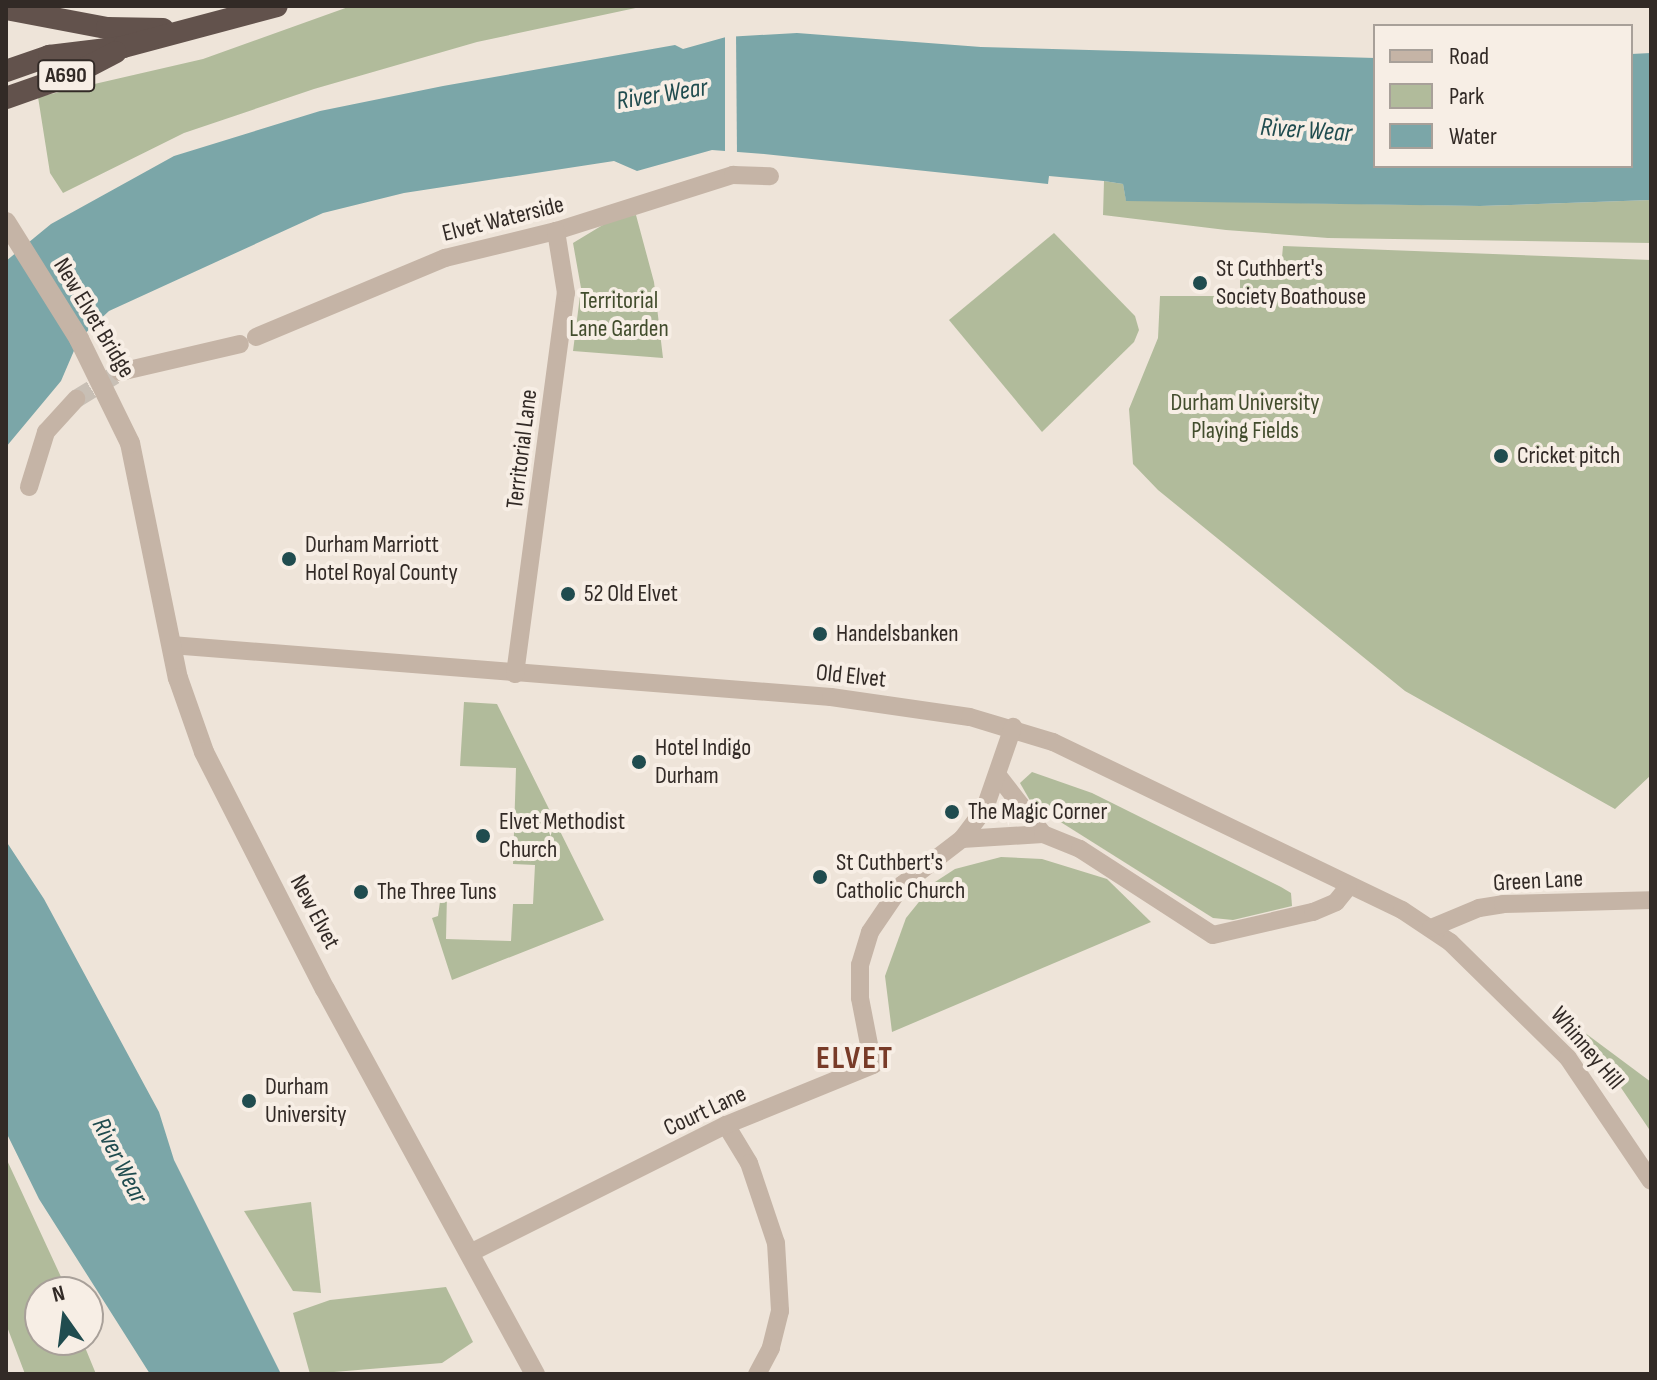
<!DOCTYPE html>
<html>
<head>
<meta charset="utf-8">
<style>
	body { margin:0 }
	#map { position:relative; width:1657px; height:1380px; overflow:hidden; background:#eee4d9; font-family:"Sofia Sans Condensed",sans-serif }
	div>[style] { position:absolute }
	.green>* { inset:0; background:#b1bb9b }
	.water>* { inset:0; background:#7ba6a8 }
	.pier>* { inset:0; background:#eee4d9 }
	.minor-tunnel>* { height:18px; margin-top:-9px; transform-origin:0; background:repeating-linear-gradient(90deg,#c8bfb5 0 18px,transparent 0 27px) }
	.minor>* { height:18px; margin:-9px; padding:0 9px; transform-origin:9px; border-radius:9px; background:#c5b4a6 }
	.tertiary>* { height:20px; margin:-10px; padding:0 10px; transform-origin:10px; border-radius:10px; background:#c5b4a6 }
	.trunk>* { height:22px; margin:-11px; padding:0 11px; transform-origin:11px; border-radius:11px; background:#62524c }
	.tertiary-bridge>* { height:20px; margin:-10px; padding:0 10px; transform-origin:10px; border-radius:10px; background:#c5b4a6 }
	.dots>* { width:22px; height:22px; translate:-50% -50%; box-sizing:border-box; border:4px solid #f7eee5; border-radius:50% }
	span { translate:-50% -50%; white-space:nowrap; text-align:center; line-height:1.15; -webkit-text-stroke:8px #f7eee5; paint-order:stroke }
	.shield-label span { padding:2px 6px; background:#f7eee5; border:2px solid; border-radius:6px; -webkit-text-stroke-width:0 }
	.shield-label { font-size:22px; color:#322a26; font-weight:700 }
	.street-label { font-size:24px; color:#322a26 }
	.poi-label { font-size:24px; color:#322a26 }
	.left { translate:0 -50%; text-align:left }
	.park-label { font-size:24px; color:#424d2d }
	.water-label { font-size:26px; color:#204c4f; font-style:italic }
	.district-label { font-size:32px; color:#783b28; font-weight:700; letter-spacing:2px }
	.frame { position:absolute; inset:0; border:8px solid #322a26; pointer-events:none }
	.legend { position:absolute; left:1373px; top:24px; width:260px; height:144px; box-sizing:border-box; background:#f7eee5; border:2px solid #a8a099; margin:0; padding:10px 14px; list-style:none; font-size:24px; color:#322a26 }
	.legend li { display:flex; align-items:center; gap:16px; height:40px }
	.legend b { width:40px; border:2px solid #a8a099 }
	.north { position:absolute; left:24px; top:1276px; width:80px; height:80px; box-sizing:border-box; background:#f7eee5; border:2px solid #a8a099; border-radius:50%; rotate:346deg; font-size:22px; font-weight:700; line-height:32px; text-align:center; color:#322a26 }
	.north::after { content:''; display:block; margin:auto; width:28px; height:36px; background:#204c4f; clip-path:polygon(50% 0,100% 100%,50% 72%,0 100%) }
</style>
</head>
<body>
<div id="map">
	<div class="green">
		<i style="clip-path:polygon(351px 6px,645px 6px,477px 42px,314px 89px,184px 133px,63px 193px,50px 173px,38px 97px,203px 59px)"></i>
		<i style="clip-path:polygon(1104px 181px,1123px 184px,1126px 200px,1480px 206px,1651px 200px,1651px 243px,1328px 238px,1226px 230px,1103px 215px)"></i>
		<i style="clip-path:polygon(636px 215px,654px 282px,663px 358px,573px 351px,581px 288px,573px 243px,616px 217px)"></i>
		<i style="clip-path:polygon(1054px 233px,1135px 316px,1139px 330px,1134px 342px,1042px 432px,949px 320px)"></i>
		<i style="clip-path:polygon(1283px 246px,1651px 260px,1651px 775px,1615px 809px,1405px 691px,1158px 490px,1133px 464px,1129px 409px,1158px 338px,1160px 296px,1240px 296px,1240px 269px,1281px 269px)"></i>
		<i style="clip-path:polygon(464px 702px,497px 704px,604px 920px,452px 980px,432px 918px,438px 916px,441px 894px,447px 894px,446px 939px,511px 941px,513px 904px,533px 904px,535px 865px,513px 864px,516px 768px,460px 766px)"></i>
		<i style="clip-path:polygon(1032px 772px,1092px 793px,1281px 887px,1291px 893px,1292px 906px,1233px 920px,1213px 918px,1032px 804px,1020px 783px)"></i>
		<i style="clip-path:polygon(1001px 857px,1042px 859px,1107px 879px,1151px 922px,892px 1032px,885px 976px,906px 918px,935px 882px,955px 869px)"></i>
		<i style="clip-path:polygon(1565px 1018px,1651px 1082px,1651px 1132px,1611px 1073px)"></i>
		<i style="clip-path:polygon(6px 1158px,68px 1292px,40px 1292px,40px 1340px,82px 1340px,96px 1374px,25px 1374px,6px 1324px)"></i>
		<i style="clip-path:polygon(311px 1202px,321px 1293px,293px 1291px,244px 1211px)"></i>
		<i style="clip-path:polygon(446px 1287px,473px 1342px,442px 1363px,310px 1374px,293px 1313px,330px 1300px)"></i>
	</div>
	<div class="water">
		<i style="clip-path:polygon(797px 33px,981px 47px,1375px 58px,1375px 166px,1631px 166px,1631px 54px,1651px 53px,1651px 200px,1480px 206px,1126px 201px,1123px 184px,1104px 181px,1049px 176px,1048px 184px,764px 154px,712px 150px,637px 171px,614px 161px,404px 193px,323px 213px,109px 311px,79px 339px,61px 381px,6px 447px,6px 261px,51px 224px,174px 156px,320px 111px,443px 86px,675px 45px,683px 49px,726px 37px)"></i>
		<i style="clip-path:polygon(6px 841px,44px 899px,159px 1112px,174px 1160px,281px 1374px,150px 1374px,39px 1199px,6px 1132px)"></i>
	</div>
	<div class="pier">
		<i style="clip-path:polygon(725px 33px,736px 33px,737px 156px,725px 155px)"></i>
	</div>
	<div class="minor-tunnel">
		<i style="left:76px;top:399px;width:52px;rotate:-31.5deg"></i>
	</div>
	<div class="minor">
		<i style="left:256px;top:337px;width:205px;rotate:-22.7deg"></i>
		<i style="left:445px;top:258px;width:114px;rotate:-13.7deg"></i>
		<i style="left:556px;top:231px;width:186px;rotate:-17.6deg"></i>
		<i style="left:733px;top:175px;width:37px;rotate:2deg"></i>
		<i style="left:120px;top:372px;width:123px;rotate:-13.1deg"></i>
		<i style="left:29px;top:487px;width:58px;rotate:-72.8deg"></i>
		<i style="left:46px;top:432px;width:45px;rotate:-47.7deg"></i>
		<i style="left:171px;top:645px;width:662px;rotate:4.5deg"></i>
		<i style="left:831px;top:697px;width:140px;rotate:8.2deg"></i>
		<i style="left:970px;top:717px;width:87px;rotate:16.8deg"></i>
		<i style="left:1053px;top:742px;width:387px;rotate:25.7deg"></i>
		<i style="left:1402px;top:910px;width:58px;rotate:33.7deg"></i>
		<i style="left:1450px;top:942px;width:165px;rotate:44.5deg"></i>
		<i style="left:1568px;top:1058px;width:148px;rotate:56deg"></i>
		<i style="left:515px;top:674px;width:384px;rotate:-82.4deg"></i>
		<i style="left:566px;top:293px;width:63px;rotate:-99.2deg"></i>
		<i style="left:999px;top:777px;width:72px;rotate:52.3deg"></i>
		<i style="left:962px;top:839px;width:39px;rotate:-53deg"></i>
		<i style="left:985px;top:808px;width:86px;rotate:-70.9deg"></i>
		<i style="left:1431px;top:928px;width:52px;rotate:-22.6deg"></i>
		<i style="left:1479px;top:908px;width:24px;rotate:-9deg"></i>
		<i style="left:1503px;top:904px;width:148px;rotate:-1.5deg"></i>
		<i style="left:726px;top:1125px;width:44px;rotate:58.8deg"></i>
		<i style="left:749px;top:1163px;width:84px;rotate:71.4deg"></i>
		<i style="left:776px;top:1243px;width:68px;rotate:86.6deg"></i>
		<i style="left:780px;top:1311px;width:38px;rotate:104deg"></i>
		<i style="left:771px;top:1348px;width:30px;rotate:118deg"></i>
		<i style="left:470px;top:1253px;width:286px;rotate:-26.6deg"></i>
		<i style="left:726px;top:1125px;width:159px;rotate:-22.2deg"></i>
		<i style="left:873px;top:1065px;width:68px;rotate:-101deg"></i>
		<i style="left:860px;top:998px;width:33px;rotate:-90deg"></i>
		<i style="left:860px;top:965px;width:34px;rotate:-73deg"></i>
		<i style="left:870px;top:932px;width:57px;rotate:-55.8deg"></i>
		<i style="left:902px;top:885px;width:76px;rotate:-37.5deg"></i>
		<i style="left:962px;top:839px;width:81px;rotate:-3.5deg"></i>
		<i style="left:1043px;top:834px;width:40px;rotate:22deg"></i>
		<i style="left:1080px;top:849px;width:158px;rotate:32.9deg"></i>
		<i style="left:1213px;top:935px;width:103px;rotate:-13deg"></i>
		<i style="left:1313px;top:912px;width:25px;rotate:-23deg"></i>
		<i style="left:1336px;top:902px;width:19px;rotate:-51deg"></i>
	</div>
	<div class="tertiary">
		<i style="left:6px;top:222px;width:138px;rotate:58deg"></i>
		<i style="left:130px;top:443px;width:240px;rotate:78.5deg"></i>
		<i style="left:178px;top:678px;width:78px;rotate:70.6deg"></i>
		<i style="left:204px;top:752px;width:266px;rotate:63deg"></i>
		<i style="left:325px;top:989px;width:439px;rotate:61.4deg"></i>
	</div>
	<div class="trunk">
		<i style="left:6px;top:9px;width:103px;rotate:10.7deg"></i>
		<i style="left:107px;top:28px;width:56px;rotate:1deg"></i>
		<i style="left:6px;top:71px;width:46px;rotate:-19.2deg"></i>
		<i style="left:49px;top:56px;width:75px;rotate:-6.9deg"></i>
		<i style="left:123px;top:47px;width:159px;rotate:-14.9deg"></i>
		<i style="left:6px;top:98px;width:72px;rotate:-19.4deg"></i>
		<i style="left:74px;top:74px;width:47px;rotate:-27.6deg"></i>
	</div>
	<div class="tertiary-bridge">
		<i style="left:79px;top:339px;width:116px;rotate:63.9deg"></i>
	</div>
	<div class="dots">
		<i style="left:1200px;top:283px;background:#204c4f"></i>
		<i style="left:1501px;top:456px;background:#204c4f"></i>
		<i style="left:289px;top:559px;background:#204c4f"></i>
		<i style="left:568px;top:594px;background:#204c4f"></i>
		<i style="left:820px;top:634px;background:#204c4f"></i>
		<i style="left:639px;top:762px;background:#204c4f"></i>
		<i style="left:952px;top:812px;background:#204c4f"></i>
		<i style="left:483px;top:836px;background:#204c4f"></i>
		<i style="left:820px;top:877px;background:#204c4f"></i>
		<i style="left:361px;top:892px;background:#204c4f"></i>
		<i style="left:249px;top:1101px;background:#204c4f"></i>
	</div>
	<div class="shield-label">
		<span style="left:66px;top:76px">A690</span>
	</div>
	<div class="street-label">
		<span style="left:503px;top:219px;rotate:-14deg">Elvet Waterside</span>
		<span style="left:94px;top:318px;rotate:59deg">New Elvet Bridge</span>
		<span style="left:522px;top:449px;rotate:-83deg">Territorial Lane</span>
		<span style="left:851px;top:676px;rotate:6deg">Old Elvet</span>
		<span style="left:1538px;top:881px;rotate:-3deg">Green Lane</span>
		<span style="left:315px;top:912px;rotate:62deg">New Elvet</span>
		<span style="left:1587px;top:1048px;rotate:50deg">Whinney Hill</span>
		<span style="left:705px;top:1111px;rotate:-25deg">Court Lane</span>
	</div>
	<div class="poi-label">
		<span class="left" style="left:1216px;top:283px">St Cuthbert's<br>Society Boathouse</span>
		<span class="left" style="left:1517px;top:456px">Cricket pitch</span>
		<span class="left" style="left:305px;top:559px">Durham Marriott<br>Hotel Royal County</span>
		<span class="left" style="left:584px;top:594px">52 Old Elvet</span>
		<span class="left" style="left:836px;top:634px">Handelsbanken</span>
		<span class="left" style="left:655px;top:762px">Hotel Indigo<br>Durham</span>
		<span class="left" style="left:968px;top:812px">The Magic Corner</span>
		<span class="left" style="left:499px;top:836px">Elvet Methodist<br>Church</span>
		<span class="left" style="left:836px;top:877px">St Cuthbert's<br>Catholic Church</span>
		<span class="left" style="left:377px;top:892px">The Three Tuns</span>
		<span class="left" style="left:265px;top:1101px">Durham<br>University</span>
	</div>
	<div class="park-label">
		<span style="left:619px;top:315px">Territorial<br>Lane Garden</span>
		<span style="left:1245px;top:417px">Durham University<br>Playing Fields</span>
	</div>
	<div class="water-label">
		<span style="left:662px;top:95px;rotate:-9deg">River Wear</span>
		<span style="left:1306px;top:131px;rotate:4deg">River Wear</span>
		<span style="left:119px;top:1161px;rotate:63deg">River Wear</span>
	</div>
	<div class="district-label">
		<span style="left:855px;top:1059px">ELVET</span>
	</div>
	<div class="frame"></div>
	<ul class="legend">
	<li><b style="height:10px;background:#c5b4a6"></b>Road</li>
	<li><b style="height:22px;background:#b1bb9b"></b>Park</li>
	<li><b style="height:22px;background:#7ba6a8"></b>Water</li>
	</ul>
	<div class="north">N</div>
</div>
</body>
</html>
